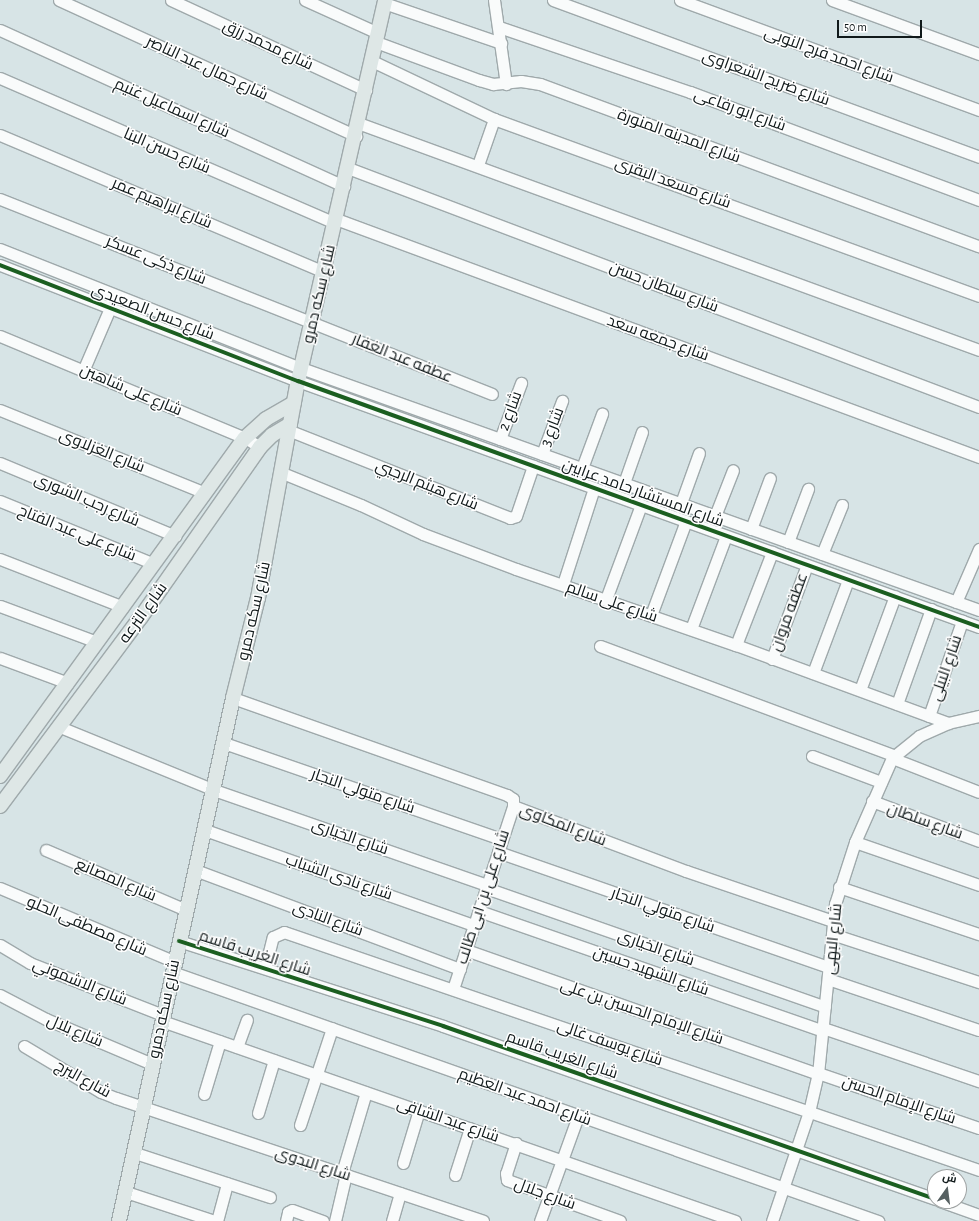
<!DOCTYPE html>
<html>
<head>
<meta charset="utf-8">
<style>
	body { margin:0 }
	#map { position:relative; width:979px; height:1221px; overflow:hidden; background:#d7e4e6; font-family:"Alegreya Sans",Cairo,sans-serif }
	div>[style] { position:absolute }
	.roads { filter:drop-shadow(1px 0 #9fa9ab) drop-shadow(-1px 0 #9fa9ab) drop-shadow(0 1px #9fa9ab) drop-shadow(0 -1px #9fa9ab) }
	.minor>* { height:11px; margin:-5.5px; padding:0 5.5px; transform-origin:5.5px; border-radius:5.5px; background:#f9fbfb }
	.major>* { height:14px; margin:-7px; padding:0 7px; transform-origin:7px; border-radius:7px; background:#dee7e6 }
	.cycleway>* { height:4px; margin:-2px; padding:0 2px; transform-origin:2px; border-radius:2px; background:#1b5e20 }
	span { translate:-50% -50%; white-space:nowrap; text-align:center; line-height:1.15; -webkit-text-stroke:3px #fff; paint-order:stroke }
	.street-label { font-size:16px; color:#10191a }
	.north { position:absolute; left:927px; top:1169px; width:40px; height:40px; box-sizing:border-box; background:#fff; border:1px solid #9fa3a3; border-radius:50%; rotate:14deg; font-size:11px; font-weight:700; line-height:16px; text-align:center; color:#10191a }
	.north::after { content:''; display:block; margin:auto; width:14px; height:18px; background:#566061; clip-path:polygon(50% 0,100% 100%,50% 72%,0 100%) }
	.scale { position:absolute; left:837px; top:20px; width:85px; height:18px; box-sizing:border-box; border:2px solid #10191a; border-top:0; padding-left:5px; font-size:12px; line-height:14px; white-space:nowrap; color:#10191a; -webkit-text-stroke:3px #fff; paint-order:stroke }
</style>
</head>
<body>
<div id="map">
	<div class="roads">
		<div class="minor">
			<i style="left:59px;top:0;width:327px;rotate:24.6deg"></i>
			<i style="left:171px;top:0;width:215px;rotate:24.8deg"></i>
			<i style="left:305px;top:0;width:80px;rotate:24.3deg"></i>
			<i style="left:494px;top:0;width:85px;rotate:81.9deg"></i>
			<i style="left:553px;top:0;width:454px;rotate:20.2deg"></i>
			<i style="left:680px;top:0;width:319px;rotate:20.2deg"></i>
			<i style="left:832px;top:0;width:157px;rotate:20.2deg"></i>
			<i style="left:384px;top:3px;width:124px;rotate:18.9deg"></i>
			<i style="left:499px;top:27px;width:202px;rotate:18.8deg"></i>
			<i style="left:690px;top:92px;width:309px;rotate:20.5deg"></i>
			<i style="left:0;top:30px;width:378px;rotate:24.4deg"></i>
			<i style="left:376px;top:42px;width:110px;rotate:20.3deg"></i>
			<i style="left:479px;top:80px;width:15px;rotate:16deg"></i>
			<i style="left:493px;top:84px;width:28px;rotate:-6deg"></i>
			<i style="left:521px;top:81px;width:19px;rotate:9deg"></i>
			<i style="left:540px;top:84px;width:468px;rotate:20.3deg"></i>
			<i style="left:372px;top:61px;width:135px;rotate:25.4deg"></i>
			<i style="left:494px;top:119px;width:516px;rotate:20.05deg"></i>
			<i style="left:0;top:78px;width:365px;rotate:23.4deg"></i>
			<i style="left:358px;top:123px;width:661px;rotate:20.08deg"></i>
			<i style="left:0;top:135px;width:352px;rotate:22.9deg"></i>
			<i style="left:478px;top:165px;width:49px;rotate:-70.8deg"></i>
			<i style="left:348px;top:168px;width:675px;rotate:20.74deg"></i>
			<i style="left:0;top:199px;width:529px;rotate:21.62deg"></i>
			<i style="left:336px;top:219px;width:686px;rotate:20.31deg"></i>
			<i style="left:0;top:249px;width:324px;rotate:21.6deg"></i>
			<i style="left:301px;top:368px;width:720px;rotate:19.64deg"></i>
			<i style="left:0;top:265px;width:320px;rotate:21.3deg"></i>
			<i style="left:298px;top:381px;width:724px;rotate:19.86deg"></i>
			<i style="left:0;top:336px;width:265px;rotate:22.6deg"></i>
			<i style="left:245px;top:438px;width:17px;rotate:31deg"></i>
			<i style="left:83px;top:371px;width:69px;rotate:-66.8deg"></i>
			<i style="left:0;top:410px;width:221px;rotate:22deg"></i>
			<i style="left:288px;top:430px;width:239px;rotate:21.6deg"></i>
			<i style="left:510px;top:518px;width:6px;rotate:-18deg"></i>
			<i style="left:516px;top:516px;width:53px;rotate:-71.2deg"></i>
			<i style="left:500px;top:439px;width:60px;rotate:-69.4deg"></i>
			<i style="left:542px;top:454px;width:57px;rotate:-69.3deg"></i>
			<i style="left:0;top:463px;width:190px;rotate:22.6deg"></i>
			<i style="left:582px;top:468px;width:58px;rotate:-69.7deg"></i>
			<i style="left:280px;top:472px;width:87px;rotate:22.2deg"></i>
			<i style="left:361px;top:505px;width:68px;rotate:25.1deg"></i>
			<i style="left:423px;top:534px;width:99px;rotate:20.6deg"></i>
			<i style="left:516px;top:569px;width:233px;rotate:19.1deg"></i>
			<i style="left:736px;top:645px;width:226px;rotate:20.2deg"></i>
			<i style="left:624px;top:483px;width:54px;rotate:-70.6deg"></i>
			<i style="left:0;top:501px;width:166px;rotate:22.2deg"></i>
			<i style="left:681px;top:503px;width:53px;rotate:-70.2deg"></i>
			<i style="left:715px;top:516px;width:49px;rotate:-68.6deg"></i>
			<i style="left:751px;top:529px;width:54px;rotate:-69.6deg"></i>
			<i style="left:788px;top:542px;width:57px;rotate:-69.3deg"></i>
			<i style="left:822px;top:554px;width:53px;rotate:-67.8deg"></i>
			<i style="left:0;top:559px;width:132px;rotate:21.3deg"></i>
			<i style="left:563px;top:584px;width:101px;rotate:-72.1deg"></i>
			<i style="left:606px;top:599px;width:100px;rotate:-69.6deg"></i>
			<i style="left:956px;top:602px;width:58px;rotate:-66.5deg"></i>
			<i style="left:0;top:606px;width:103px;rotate:20.4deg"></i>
			<i style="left:651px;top:615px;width:100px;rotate:-69.6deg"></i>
			<i style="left:691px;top:629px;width:99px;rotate:-69.4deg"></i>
			<i style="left:736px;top:645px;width:100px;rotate:-68.8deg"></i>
			<i style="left:600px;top:646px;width:315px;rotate:20.4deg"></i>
			<i style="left:0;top:658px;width:72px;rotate:20.2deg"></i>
			<i style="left:772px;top:659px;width:100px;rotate:-69.6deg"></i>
			<i style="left:813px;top:673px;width:99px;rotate:-69.4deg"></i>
			<i style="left:860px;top:690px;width:100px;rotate:-69.6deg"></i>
			<i style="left:233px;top:698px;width:291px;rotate:19.5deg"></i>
			<i style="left:507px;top:795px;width:7px;rotate:34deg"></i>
			<i style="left:513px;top:799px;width:7px;rotate:90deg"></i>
			<i style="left:513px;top:806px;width:185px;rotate:20.6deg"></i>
			<i style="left:686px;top:871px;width:155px;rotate:18.8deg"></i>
			<i style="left:897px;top:704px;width:101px;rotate:-70.3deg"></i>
			<i style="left:929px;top:716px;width:101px;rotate:-70.8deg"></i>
			<i style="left:60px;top:727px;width:166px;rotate:22.2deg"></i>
			<i style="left:214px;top:790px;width:289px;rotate:19.2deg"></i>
			<i style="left:224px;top:743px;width:294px;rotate:19.1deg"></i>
			<i style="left:812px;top:756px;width:74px;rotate:20.6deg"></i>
			<i style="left:892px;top:758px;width:93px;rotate:21.3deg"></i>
			<i style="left:872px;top:801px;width:114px;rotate:20.5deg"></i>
			<i style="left:205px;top:830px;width:285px;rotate:19.5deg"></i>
			<i style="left:855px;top:842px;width:131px;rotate:19.1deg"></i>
			<i style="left:46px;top:850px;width:152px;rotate:23.2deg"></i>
			<i style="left:498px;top:852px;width:350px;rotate:19.2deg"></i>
			<i style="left:195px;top:870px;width:283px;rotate:20.5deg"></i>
			<i style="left:839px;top:887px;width:148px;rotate:18.6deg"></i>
			<i style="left:0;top:888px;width:190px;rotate:22.9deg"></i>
			<i style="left:486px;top:888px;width:359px;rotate:19.3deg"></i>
			<i style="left:479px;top:911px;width:364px;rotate:19.2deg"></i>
			<i style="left:832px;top:934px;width:155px;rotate:18.1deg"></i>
			<i style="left:179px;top:941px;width:277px;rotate:17.8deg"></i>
			<i style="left:443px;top:1026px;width:522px;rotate:19.37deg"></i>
			<i style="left:0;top:945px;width:35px;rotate:31deg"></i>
			<i style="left:30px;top:963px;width:143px;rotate:21.4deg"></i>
			<i style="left:466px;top:950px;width:373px;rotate:19.4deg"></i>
			<i style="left:265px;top:968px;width:32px;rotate:-76deg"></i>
			<i style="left:273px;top:937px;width:12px;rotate:-24deg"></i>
			<i style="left:284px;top:932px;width:735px;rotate:18.9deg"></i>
			<i style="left:172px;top:972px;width:749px;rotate:19.43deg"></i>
			<i style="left:828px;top:979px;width:159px;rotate:18.7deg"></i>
			<i style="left:453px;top:989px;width:193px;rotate:-71.8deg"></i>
			<i style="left:0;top:995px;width:52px;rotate:27.6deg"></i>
			<i style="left:46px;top:1019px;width:115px;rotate:23deg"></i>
			<i style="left:162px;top:1021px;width:607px;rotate:19.24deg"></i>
			<i style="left:823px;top:1028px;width:165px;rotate:18.8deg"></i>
			<i style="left:24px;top:1046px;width:90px;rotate:30.9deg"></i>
			<i style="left:101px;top:1092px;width:16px;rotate:22deg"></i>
			<i style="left:116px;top:1098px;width:387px;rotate:18.5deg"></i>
			<i style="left:237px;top:1047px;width:29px;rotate:-70deg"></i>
			<i style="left:818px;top:1073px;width:170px;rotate:18.9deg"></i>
			<i style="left:204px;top:1094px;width:55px;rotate:-73.2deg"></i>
			<i style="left:258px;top:1113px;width:55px;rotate:-73.2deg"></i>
			<i style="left:300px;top:1125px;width:102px;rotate:-71.7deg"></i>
			<i style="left:516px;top:1143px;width:32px;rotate:108deg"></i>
			<i style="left:506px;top:1173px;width:7px;rotate:82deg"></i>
			<i style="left:507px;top:1180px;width:120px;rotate:19.9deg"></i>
			<i style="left:135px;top:1153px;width:142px;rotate:18.1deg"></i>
			<i style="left:403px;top:1163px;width:55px;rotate:-73.2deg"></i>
			<i style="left:342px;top:1173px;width:84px;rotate:-73.5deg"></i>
			<i style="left:455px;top:1175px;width:49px;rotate:-72.3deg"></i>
			<i style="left:126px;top:1192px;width:93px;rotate:18.2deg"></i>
			<i style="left:940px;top:1201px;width:41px;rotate:19.7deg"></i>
			<i style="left:217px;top:1221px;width:39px;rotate:-75deg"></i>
			<i style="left:286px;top:1221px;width:9px;rotate:-77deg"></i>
			<i style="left:288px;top:1212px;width:4px;rotate:-27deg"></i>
			<i style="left:292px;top:1210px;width:33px;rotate:20deg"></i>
			<i style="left:335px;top:1221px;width:48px;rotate:-76.8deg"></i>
			<i style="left:392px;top:1221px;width:29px;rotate:-74deg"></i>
			<i style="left:540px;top:1221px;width:112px;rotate:-70.1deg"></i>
			<i style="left:772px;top:1221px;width:115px;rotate:-71.3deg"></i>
			<i style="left:809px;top:1112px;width:39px;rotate:-77deg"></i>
			<i style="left:818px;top:1074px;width:171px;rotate:-84.3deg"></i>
			<i style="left:835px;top:904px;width:65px;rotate:-72.1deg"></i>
			<i style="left:855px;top:842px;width:92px;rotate:-66.2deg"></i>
			<i style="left:892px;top:758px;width:35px;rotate:-39deg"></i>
			<i style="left:919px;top:736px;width:32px;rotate:-24deg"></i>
			<i style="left:948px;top:723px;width:32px;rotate:-13deg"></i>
		</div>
		<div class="major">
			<i style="left:0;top:776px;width:417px;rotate:-54.1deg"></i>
			<i style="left:245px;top:438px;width:28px;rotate:-42deg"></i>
			<i style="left:266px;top:419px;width:32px;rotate:-30deg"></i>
			<i style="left:0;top:806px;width:236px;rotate:-53.3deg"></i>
			<i style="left:141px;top:617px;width:208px;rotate:-55deg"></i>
			<i style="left:260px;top:447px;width:17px;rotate:-45deg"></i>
			<i style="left:272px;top:435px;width:21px;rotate:-31deg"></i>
			<i style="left:119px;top:1221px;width:535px;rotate:-77.7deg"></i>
			<i style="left:233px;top:698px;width:103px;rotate:-76deg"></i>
			<i style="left:258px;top:598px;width:221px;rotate:-79.6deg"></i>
			<i style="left:298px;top:381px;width:391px;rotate:-77.1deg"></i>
		</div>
	</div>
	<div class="cycleway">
		<i style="left:0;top:265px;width:320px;rotate:21.3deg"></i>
		<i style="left:298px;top:381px;width:724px;rotate:19.86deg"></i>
		<i style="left:179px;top:941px;width:277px;rotate:17.8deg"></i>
		<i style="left:443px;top:1026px;width:522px;rotate:19.37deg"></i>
	</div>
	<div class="street-label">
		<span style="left:268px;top:45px;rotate:25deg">شارع محمد رزق</span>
		<span style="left:829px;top:55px;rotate:20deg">شارع احمد فرج النوبى</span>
		<span style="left:207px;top:68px;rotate:25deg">شارع جمال عبد الناصر</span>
		<span style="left:766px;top:78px;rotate:20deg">شارع ضريح الشعراوى</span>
		<span style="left:172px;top:108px;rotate:24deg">شارع اسماعيل غنيم</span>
		<span style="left:740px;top:110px;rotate:20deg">شارع ابو رفاعى</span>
		<span style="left:679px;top:136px;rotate:20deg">شارع المدينه المنورة</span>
		<span style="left:167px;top:151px;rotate:23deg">شارع حسن البنا</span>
		<span style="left:673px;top:183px;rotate:20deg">شارع مسعد البقرى</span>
		<span style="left:162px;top:203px;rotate:23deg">شارع ابراهيم عمر</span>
		<span style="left:156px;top:260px;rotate:22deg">شارع ذكى عسكر</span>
		<span style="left:664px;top:287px;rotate:21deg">شارع سلطان حسن</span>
		<span style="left:319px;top:294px;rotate:-77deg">شارع سكه دمرو</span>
		<span style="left:153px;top:312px;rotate:21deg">شارع حسن الصعيدى</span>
		<span style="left:658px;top:338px;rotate:20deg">شارع جمعه سعد</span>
		<span style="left:402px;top:358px;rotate:22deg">عطفه عبد الغفار</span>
		<span style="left:131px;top:390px;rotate:23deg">شارع على شاهين</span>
		<span style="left:510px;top:411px;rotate:-69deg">شارع 2</span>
		<span style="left:552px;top:427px;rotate:-69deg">شارع 3</span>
		<span style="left:102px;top:451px;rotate:22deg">شارع الغزلاوى</span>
		<span style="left:427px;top:485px;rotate:22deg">شارع هيثم الرجبي</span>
		<span style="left:643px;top:493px;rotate:20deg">شارع المستشار حامد عرابين</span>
		<span style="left:87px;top:500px;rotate:23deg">شارع رجب الشورى</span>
		<span style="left:77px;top:533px;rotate:22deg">شارع على عبد الفتاح</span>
		<span style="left:612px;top:602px;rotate:19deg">شارع على سالم</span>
		<span style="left:254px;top:611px;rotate:-77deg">شارع سكه دمرو</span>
		<span style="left:789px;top:612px;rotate:-70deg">عطفه مروان</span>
		<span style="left:143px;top:613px;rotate:-54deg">شارع الترعه</span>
		<span style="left:946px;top:668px;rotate:-71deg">شارع البيلى</span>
		<span style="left:363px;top:791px;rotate:19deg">شارع متولي النجار</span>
		<span style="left:925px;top:821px;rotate:20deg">شارع سلطان</span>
		<span style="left:563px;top:825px;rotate:21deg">شارع المكاوى</span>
		<span style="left:350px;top:837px;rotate:19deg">شارع الخيارى</span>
		<span style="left:339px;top:877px;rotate:19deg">شارع نادى الشباب</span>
		<span style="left:116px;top:880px;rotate:23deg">شارع المصانع</span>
		<span style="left:483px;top:897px;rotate:-72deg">شارع على بن ابى طالب</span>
		<span style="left:663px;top:910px;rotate:19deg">شارع متولي النجار</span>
		<span style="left:328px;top:919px;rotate:20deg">شارع النادى</span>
		<span style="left:87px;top:926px;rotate:23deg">شارع مصطفى الحلو</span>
		<span style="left:833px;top:939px;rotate:-84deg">شارع البهى</span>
		<span style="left:656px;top:948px;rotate:19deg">شارع الخيارى</span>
		<span style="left:255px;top:953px;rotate:18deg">شارع الغريب قاسم</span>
		<span style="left:651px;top:971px;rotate:19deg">شارع الشهيد حسين</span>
		<span style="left:80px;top:982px;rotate:22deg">شارع الاشموني</span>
		<span style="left:164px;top:1009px;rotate:-78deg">شارع سكه دمرو</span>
		<span style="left:642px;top:1012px;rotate:19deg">شارع الإمام الحسين بن على</span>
		<span style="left:75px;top:1031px;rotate:23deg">شارع بلال</span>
		<span style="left:610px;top:1043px;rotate:19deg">شارع يوسف غالى</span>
		<span style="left:562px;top:1055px;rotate:19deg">شارع الغريب قاسم</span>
		<span style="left:83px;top:1079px;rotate:29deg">شارع البرج</span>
		<span style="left:525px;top:1097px;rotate:20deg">شارع احمد عبد العظيم</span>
		<span style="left:899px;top:1100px;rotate:19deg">شارع الإمام الحسن</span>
		<span style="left:448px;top:1120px;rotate:19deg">شارع عبد الشافى</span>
		<span style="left:313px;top:1164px;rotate:18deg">شارع البدوى</span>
		<span style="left:545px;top:1194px;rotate:20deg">شارع جلال</span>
	</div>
	<div class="north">ش</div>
	<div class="scale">50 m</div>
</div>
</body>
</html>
